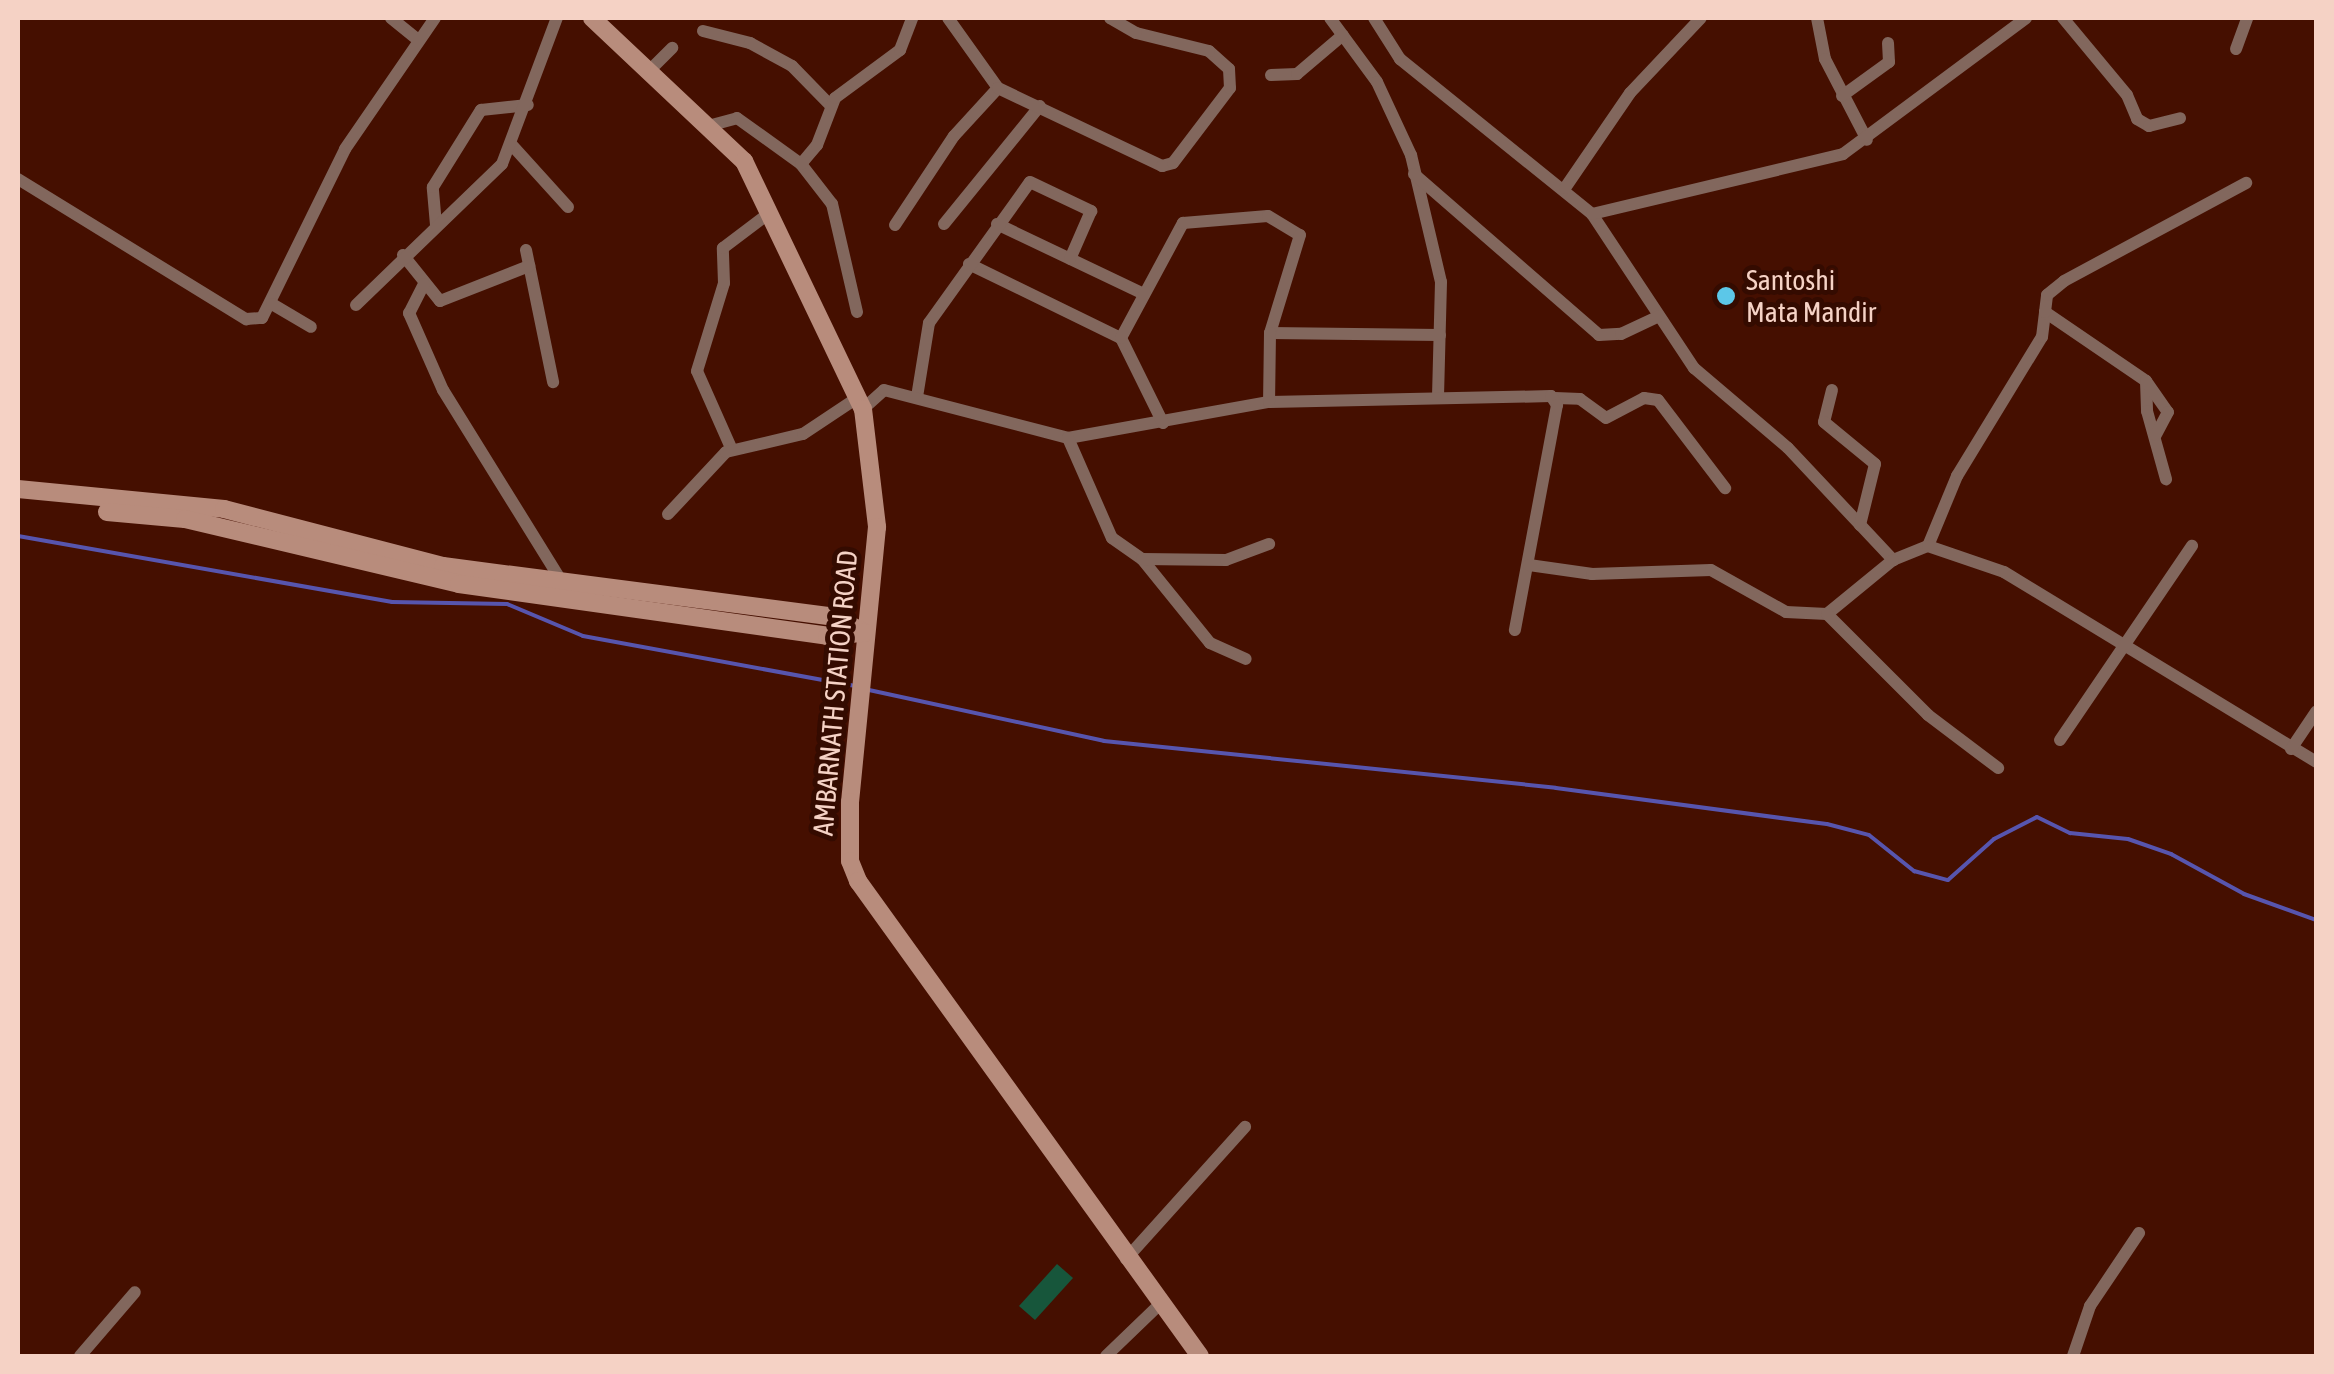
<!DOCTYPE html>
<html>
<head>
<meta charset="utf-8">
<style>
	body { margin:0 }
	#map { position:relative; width:2334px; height:1374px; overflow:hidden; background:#450f00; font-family:"Asap Condensed",sans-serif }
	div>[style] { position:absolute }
	.green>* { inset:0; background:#17563b }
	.stream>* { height:4px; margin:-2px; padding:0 2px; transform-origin:2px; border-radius:2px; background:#5755ae }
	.street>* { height:12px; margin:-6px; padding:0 6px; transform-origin:6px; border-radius:6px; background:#82675d }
	.secondary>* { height:18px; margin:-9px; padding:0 9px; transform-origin:9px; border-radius:9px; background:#b88c7c }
	.dots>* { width:28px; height:28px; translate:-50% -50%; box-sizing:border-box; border:5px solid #340b00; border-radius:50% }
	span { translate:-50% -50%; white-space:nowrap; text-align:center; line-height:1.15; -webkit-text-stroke:10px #340b00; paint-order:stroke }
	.poi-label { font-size:28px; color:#f5d2c5 }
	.left { translate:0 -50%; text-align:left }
	.street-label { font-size:28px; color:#f5d2c5 }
	.frame { position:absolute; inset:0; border:20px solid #f5d2c5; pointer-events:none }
</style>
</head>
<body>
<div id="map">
	<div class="green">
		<i style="clip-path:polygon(1057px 1264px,1073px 1278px,1035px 1320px,1019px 1306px)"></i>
	</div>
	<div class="stream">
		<i style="left:18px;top:536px;width:380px;rotate:10deg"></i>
		<i style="left:392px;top:602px;width:115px;rotate:1deg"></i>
		<i style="left:507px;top:604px;width:82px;rotate:22.8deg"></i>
		<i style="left:583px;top:636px;width:277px;rotate:10.4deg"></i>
		<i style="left:869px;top:690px;width:240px;rotate:12.2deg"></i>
		<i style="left:1104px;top:741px;width:454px;rotate:5.9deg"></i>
		<i style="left:1556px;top:788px;width:273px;rotate:7.6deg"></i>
		<i style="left:1827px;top:824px;width:43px;rotate:14.7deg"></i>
		<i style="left:1869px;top:835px;width:58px;rotate:38.7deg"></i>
		<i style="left:1914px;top:871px;width:35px;rotate:15deg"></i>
		<i style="left:1948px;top:880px;width:62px;rotate:-41.7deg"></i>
		<i style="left:1994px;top:839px;width:48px;rotate:-27.1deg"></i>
		<i style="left:2037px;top:817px;width:37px;rotate:26deg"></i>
		<i style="left:2070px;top:833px;width:58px;rotate:5.9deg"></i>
		<i style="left:2128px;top:839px;width:46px;rotate:19.2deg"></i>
		<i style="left:2171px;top:854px;width:83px;rotate:28.7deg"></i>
		<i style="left:2244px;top:894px;width:77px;rotate:19.9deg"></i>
	</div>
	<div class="street">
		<i style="left:391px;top:18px;width:35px;rotate:39deg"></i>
		<i style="left:948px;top:18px;width:86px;rotate:54.5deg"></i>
		<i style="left:1330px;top:18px;width:79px;rotate:53.7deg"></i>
		<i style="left:1377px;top:82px;width:81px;rotate:65deg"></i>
		<i style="left:1411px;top:155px;width:130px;rotate:76.7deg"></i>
		<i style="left:1441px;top:282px;width:112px;rotate:91.5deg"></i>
		<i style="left:1374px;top:18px;width:49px;rotate:57.6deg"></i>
		<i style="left:1400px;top:59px;width:247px;rotate:38.9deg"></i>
		<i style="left:1592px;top:214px;width:185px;rotate:56.5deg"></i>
		<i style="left:1694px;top:368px;width:123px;rotate:40.4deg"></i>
		<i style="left:1788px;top:448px;width:154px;rotate:46.8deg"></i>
		<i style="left:1893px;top:560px;width:38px;rotate:-22deg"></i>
		<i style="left:1928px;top:546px;width:76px;rotate:-67.5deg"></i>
		<i style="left:1957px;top:476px;width:163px;rotate:-58.6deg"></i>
		<i style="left:2042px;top:337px;width:25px;rotate:-83deg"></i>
		<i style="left:2045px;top:312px;width:122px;rotate:34.3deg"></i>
		<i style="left:2146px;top:381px;width:30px;rotate:88deg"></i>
		<i style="left:2147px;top:411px;width:71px;rotate:74.4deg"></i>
		<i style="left:1817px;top:18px;width:42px;rotate:79deg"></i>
		<i style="left:1825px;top:59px;width:91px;rotate:62.6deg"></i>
		<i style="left:2063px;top:18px;width:100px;rotate:50.3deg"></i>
		<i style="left:2127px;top:95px;width:26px;rotate:67deg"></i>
		<i style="left:2137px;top:119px;width:14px;rotate:30deg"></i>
		<i style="left:2149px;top:126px;width:32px;rotate:-14deg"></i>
		<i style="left:703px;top:31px;width:49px;rotate:14.3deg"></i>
		<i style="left:750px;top:43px;width:48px;rotate:28.7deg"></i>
		<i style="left:792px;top:66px;width:54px;rotate:45.7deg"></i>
		<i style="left:2236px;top:49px;width:33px;rotate:-70deg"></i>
		<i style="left:649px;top:71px;width:33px;rotate:-45deg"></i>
		<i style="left:1271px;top:75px;width:26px;rotate:-2deg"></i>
		<i style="left:1297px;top:74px;width:60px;rotate:-40.3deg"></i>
		<i style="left:1842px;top:96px;width:58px;rotate:-35.9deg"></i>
		<i style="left:1889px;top:62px;width:19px;rotate:-93deg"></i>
		<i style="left:708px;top:126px;width:30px;rotate:-15deg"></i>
		<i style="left:737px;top:118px;width:79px;rotate:35.7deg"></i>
		<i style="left:511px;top:144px;width:85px;rotate:47.9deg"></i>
		<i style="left:1414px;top:174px;width:245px;rotate:41deg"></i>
		<i style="left:1599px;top:335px;width:22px;rotate:-3deg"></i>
		<i style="left:1621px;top:334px;width:42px;rotate:-25.3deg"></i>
		<i style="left:18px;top:179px;width:268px;rotate:31.6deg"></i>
		<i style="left:246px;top:319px;width:16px;rotate:-4deg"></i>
		<i style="left:262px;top:318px;width:188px;rotate:-63.8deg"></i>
		<i style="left:345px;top:149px;width:159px;rotate:-55.5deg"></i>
		<i style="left:1565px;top:188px;width:115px;rotate:-55.6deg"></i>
		<i style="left:1630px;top:93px;width:103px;rotate:-46.6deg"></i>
		<i style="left:1592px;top:214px;width:258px;rotate:-13.4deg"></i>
		<i style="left:1843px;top:154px;width:228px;rotate:-36.6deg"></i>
		<i style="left:944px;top:224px;width:152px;rotate:-50.9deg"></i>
		<i style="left:997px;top:224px;width:163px;rotate:25.5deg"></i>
		<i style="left:436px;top:225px;width:38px;rotate:-95deg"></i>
		<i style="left:433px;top:187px;width:91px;rotate:-58.1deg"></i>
		<i style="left:481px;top:110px;width:47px;rotate:-6.1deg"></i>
		<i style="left:895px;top:225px;width:107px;rotate:-56.5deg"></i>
		<i style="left:954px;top:136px;width:65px;rotate:-47.5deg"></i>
		<i style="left:998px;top:88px;width:182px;rotate:25.4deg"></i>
		<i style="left:1162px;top:166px;width:11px;rotate:-15deg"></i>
		<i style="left:1173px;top:163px;width:94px;rotate:-52.8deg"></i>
		<i style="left:1230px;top:88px;width:19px;rotate:-93deg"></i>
		<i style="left:1229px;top:69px;width:27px;rotate:-138deg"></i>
		<i style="left:1209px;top:51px;width:75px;rotate:-166.1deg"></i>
		<i style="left:1136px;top:33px;width:30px;rotate:-150deg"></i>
		<i style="left:526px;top:250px;width:135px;rotate:78.4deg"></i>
		<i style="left:403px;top:255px;width:59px;rotate:51.2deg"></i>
		<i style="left:440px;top:301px;width:96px;rotate:-21.5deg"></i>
		<i style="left:969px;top:264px;width:169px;rotate:26deg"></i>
		<i style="left:424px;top:284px;width:33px;rotate:117deg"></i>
		<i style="left:409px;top:313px;width:84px;rotate:66.2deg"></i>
		<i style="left:443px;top:390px;width:226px;rotate:58.2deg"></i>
		<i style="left:272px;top:304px;width:45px;rotate:30.5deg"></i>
		<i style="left:356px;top:305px;width:203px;rotate:-44deg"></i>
		<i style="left:502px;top:164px;width:156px;rotate:-69.4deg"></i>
		<i style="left:857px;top:312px;width:111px;rotate:-103deg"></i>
		<i style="left:832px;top:204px;width:51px;rotate:-127.8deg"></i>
		<i style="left:801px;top:164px;width:25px;rotate:-50deg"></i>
		<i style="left:817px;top:145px;width:50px;rotate:-69deg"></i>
		<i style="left:835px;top:98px;width:81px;rotate:-36.4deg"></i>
		<i style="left:900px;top:50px;width:34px;rotate:-69deg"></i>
		<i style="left:2045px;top:312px;width:17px;rotate:-83deg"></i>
		<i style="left:2047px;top:295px;width:22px;rotate:-39deg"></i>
		<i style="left:2064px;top:281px;width:207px;rotate:-28.3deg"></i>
		<i style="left:1270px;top:333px;width:170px;rotate:0.7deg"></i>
		<i style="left:2146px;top:381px;width:38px;rotate:55deg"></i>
		<i style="left:2168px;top:412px;width:26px;rotate:118deg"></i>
		<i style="left:1832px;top:390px;width:33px;rotate:104deg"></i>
		<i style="left:1824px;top:422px;width:66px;rotate:39.5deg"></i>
		<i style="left:1875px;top:464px;width:63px;rotate:103.8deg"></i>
		<i style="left:917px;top:397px;width:75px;rotate:-80.8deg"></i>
		<i style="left:929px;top:323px;width:173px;rotate:-54.4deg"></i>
		<i style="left:1030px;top:182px;width:68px;rotate:25.4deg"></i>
		<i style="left:1091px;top:211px;width:52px;rotate:113.6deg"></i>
		<i style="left:1555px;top:398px;width:25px;rotate:2deg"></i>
		<i style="left:1580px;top:399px;width:32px;rotate:36deg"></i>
		<i style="left:1606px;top:418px;width:43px;rotate:-27.8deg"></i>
		<i style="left:1644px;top:398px;width:14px;rotate:8deg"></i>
		<i style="left:1658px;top:400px;width:111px;rotate:52.7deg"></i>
		<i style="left:863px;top:409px;width:28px;rotate:-42deg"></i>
		<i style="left:884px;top:390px;width:190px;rotate:14.6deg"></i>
		<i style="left:1068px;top:438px;width:204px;rotate:-10.2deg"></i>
		<i style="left:1269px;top:402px;width:282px;rotate:-1.2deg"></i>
		<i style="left:1551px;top:396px;width:11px;rotate:56deg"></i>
		<i style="left:1557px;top:405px;width:229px;rotate:100.6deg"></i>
		<i style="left:1163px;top:423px;width:95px;rotate:-116.3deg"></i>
		<i style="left:1121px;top:338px;width:131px;rotate:-61.7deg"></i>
		<i style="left:1183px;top:223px;width:85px;rotate:-4.7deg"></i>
		<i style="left:1268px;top:216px;width:37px;rotate:31deg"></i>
		<i style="left:1300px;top:235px;width:102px;rotate:107deg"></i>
		<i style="left:1270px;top:333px;width:69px;rotate:90.8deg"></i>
		<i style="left:1068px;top:438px;width:109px;rotate:66.3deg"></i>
		<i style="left:1112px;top:538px;width:37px;rotate:35deg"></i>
		<i style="left:1142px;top:559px;width:108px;rotate:51deg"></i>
		<i style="left:1210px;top:643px;width:39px;rotate:24deg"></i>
		<i style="left:732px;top:450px;width:86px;rotate:-113.9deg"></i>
		<i style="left:697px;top:371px;width:92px;rotate:-72.9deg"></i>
		<i style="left:724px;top:283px;width:35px;rotate:-92deg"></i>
		<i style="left:723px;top:248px;width:56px;rotate:-37.1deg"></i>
		<i style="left:668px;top:514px;width:85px;rotate:-46.9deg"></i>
		<i style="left:726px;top:452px;width:79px;rotate:-13.2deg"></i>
		<i style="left:803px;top:434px;width:65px;rotate:-33.7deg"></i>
		<i style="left:1928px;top:546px;width:80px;rotate:18.9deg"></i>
		<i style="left:2004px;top:572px;width:365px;rotate:31.3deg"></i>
		<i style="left:1142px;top:559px;width:84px;rotate:0.7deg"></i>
		<i style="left:1226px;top:560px;width:46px;rotate:-20.4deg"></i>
		<i style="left:1529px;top:565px;width:64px;rotate:8.1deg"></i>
		<i style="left:1592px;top:574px;width:119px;rotate:-1.9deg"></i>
		<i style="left:1711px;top:570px;width:86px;rotate:29.2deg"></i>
		<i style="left:1786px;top:612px;width:41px;rotate:2.8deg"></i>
		<i style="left:1827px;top:614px;width:85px;rotate:-39.3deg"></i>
		<i style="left:1827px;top:614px;width:143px;rotate:45deg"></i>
		<i style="left:1928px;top:715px;width:88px;rotate:37.1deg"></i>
		<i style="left:2060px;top:740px;width:235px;rotate:-55.8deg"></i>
		<i style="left:2291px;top:749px;width:45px;rotate:-56deg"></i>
		<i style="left:1126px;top:1259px;width:178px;rotate:-48deg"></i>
		<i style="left:80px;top:1356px;width:84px;rotate:-49.3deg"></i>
		<i style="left:1106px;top:1356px;width:75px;rotate:-43.9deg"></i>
		<i style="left:2073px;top:1356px;width:53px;rotate:-71.2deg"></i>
		<i style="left:2090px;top:1306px;width:88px;rotate:-56.1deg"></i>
	</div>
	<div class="secondary">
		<i style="left:592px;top:18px;width:209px;rotate:43.3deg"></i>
		<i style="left:744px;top:161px;width:275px;rotate:64.4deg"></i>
		<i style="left:863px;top:409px;width:119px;rotate:83.2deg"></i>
		<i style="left:877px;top:527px;width:276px;rotate:95.6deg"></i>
		<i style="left:850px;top:802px;width:59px;rotate:90deg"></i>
		<i style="left:850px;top:861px;width:22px;rotate:68deg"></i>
		<i style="left:858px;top:881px;width:585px;rotate:54.25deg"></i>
		<i style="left:18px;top:489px;width:207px;rotate:5.5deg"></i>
		<i style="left:224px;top:509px;width:226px;rotate:14.6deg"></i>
		<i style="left:443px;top:566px;width:394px;rotate:7.4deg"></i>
		<i style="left:834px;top:617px;width:35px;rotate:27deg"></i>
		<i style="left:107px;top:512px;width:78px;rotate:5.1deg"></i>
		<i style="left:185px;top:519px;width:282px;rotate:13.3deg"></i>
		<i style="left:459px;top:584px;width:372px;rotate:8deg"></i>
		<i style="left:827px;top:636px;width:37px;rotate:-5deg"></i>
	</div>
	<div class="dots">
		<i style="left:1726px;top:296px;background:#5cc7e8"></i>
	</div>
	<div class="poi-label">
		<span class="left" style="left:1746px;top:296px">Santoshi<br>Mata Mandir</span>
	</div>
	<div class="street-label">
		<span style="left:835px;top:693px;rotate:-85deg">AMBARNATH STATION ROAD</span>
	</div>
	<div class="frame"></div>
</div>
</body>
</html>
